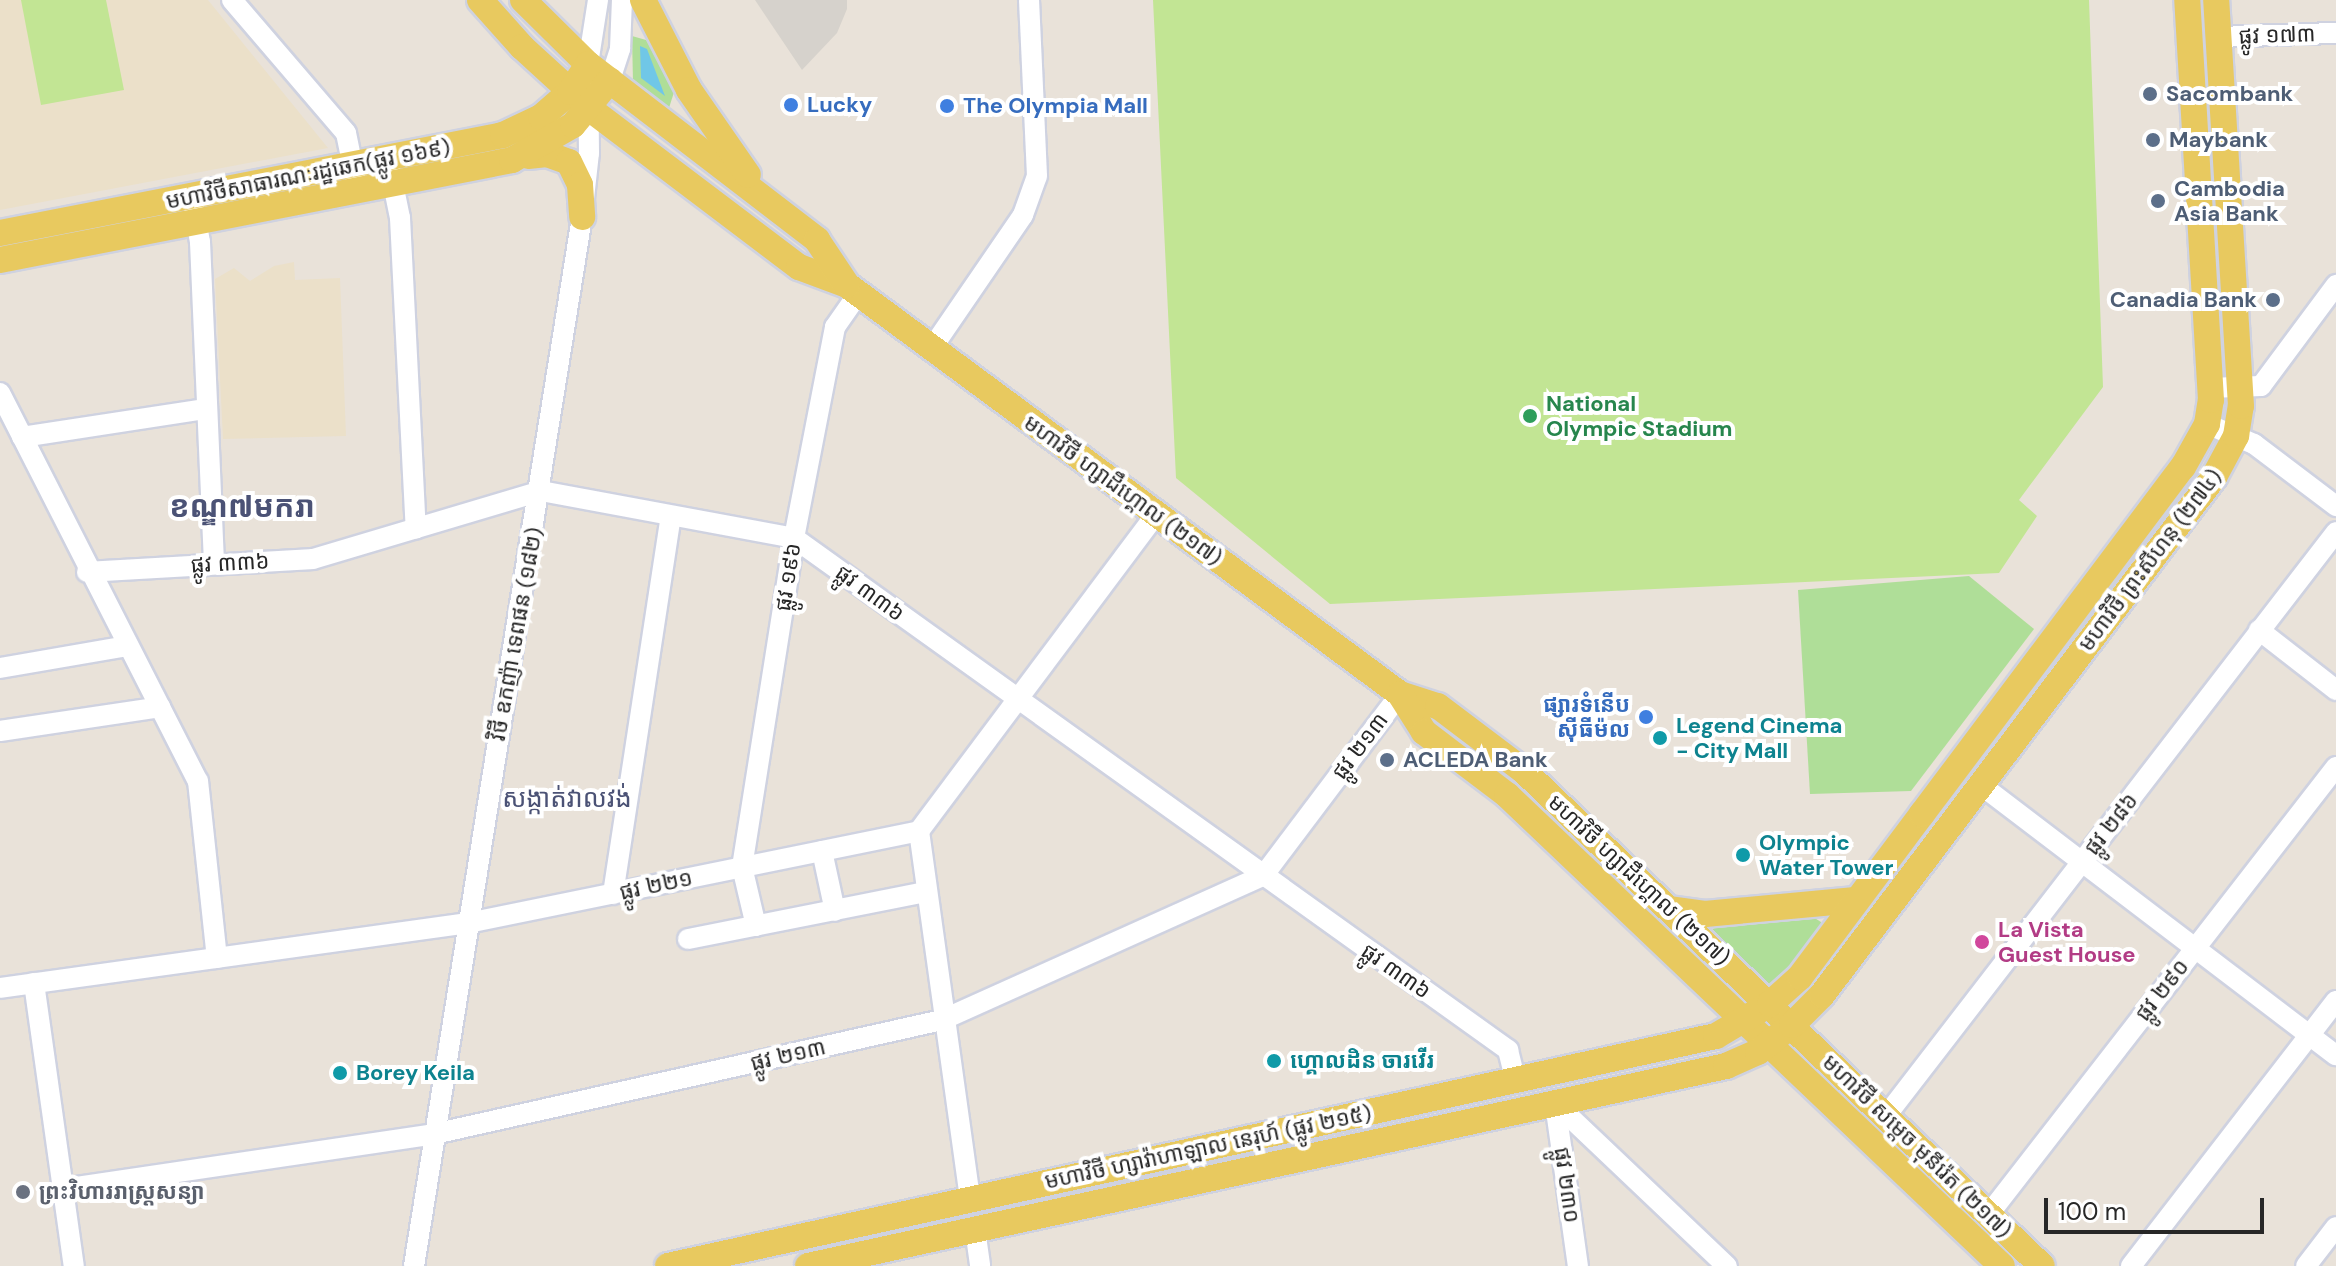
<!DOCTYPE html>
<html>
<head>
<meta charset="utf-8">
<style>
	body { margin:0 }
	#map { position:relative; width:2336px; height:1266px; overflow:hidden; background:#e9e2d9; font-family:"DM Sans","Noto Sans Khmer",sans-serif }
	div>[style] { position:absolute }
	.education>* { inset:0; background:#ebe0c9 }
	.green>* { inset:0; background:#afde98 }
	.pitch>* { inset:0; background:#c2e594 }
	.plaza>* { inset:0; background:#d6d2cc }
	.water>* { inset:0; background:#70c7e7 }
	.roads { filter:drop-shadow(2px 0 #cfd2e0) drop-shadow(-2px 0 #cfd2e0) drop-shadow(0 2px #cfd2e0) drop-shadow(0 -2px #cfd2e0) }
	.minor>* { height:20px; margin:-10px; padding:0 10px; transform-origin:10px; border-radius:10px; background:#fff }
	.major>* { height:26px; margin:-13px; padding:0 13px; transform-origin:13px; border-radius:13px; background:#e8c95f }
	.dots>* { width:22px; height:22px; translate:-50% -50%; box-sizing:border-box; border:4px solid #fff; border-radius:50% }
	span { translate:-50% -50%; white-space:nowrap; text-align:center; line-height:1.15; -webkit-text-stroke:8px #fff; paint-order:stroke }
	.street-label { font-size:22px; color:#272727 }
	.service-label { font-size:22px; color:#4e5e75; font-weight:700 }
	.left { translate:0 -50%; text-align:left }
	.right { translate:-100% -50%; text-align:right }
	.shop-label { font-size:22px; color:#366cbe; font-weight:700 }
	.leisure-label { font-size:22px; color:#27864d; font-weight:700 }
	.culture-label { font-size:22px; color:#0d838f; font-weight:700 }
	.hotel-label { font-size:22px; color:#b23c85; font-weight:700 }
	.worship-label { font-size:22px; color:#5b616d; font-weight:700 }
	.quarter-label { font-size:26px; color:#4b5275 }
	.district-label { font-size:30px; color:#4b5275; font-weight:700 }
	.scale { position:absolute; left:2044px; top:1198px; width:220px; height:36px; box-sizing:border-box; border:4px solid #272727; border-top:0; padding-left:10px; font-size:24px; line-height:28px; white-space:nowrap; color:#272727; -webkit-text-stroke:6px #fff; paint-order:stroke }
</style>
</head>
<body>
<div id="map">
	<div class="education">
		<i style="clip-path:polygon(0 0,208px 0,328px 148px,0 210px)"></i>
		<i style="clip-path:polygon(294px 262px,295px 280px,340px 278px,346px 436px,223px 439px,215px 279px,234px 268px,250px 281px,274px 266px)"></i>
	</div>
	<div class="green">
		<i style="clip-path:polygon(632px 36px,653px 42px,675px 89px,669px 108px,646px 98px,633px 82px)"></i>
		<i style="clip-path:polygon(1969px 576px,2034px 629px,1911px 791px,1810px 794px,1798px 590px)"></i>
		<i style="clip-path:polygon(1813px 917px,1821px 922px,1821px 933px,1771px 989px,1712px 930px,1718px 924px)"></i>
	</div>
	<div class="pitch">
		<i style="clip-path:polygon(21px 0,106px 0,124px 90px,41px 105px)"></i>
		<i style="clip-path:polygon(1153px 0,2089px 0,2103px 387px,2019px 500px,2037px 516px,1999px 573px,1330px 604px,1176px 478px)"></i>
	</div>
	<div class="plaza">
		<i style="clip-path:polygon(755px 0,847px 0,847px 9px,837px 33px,802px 70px)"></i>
	</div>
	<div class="water">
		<i style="clip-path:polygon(640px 46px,647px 49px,665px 96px,641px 78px)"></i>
	</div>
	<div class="roads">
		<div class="minor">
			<i style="left:232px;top:0;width:175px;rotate:49.4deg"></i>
			<i style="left:346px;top:133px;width:45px;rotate:78.4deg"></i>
			<i style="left:2219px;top:37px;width:117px;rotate:-2deg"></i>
			<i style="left:610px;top:80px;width:33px;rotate:-72deg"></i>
			<i style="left:620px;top:49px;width:49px;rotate:-87.7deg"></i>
			<i style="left:388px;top:159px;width:60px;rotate:78.5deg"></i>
			<i style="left:400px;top:218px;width:311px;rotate:87.1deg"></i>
			<i style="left:194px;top:208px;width:35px;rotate:80deg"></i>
			<i style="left:200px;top:242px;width:321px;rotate:87.5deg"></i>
			<i style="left:932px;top:348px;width:161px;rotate:-55.6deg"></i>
			<i style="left:1023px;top:215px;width:41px;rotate:-70.3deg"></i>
			<i style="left:1037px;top:176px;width:176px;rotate:-92.6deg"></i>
			<i style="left:2210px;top:388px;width:51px;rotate:-2.2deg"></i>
			<i style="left:2261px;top:386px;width:126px;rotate:-53.4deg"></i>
			<i style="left:0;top:393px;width:436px;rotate:63deg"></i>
			<i style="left:198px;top:781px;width:178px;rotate:83.9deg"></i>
			<i style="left:2207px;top:424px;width:51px;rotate:23.1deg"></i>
			<i style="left:2254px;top:444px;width:103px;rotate:37.1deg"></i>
			<i style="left:22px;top:437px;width:186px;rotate:-8.7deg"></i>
			<i style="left:87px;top:572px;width:226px;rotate:-3.3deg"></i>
			<i style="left:313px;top:559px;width:238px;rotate:-16.6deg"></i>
			<i style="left:541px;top:491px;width:257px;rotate:10.5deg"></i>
			<i style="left:794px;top:538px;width:879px;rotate:35.64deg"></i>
			<i style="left:1508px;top:1050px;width:30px;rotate:76deg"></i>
			<i style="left:2259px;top:630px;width:98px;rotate:37.9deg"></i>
			<i style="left:0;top:668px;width:130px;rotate:-9.8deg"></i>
			<i style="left:0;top:731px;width:162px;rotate:-8.5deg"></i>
			<i style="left:1981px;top:785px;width:446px;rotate:37.3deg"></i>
			<i style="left:919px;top:831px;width:373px;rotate:82.1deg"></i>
			<i style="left:822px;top:851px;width:61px;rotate:77.8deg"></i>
			<i style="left:613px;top:894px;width:382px;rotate:-81.3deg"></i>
			<i style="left:756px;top:926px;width:61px;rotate:-103.3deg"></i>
			<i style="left:742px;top:867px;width:333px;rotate:-81deg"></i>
			<i style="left:794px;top:538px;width:215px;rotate:-79deg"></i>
			<i style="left:835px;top:327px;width:40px;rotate:-55.1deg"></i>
			<i style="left:688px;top:939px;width:243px;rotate:-11.2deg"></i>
			<i style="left:34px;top:983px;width:286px;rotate:82deg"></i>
			<i style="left:0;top:988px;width:472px;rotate:-7.9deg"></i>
			<i style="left:468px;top:923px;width:460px;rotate:-11.5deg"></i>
			<i style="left:919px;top:831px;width:396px;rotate:-53.2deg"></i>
			<i style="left:1555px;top:1103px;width:237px;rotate:43.5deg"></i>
			<i style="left:1555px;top:1103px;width:165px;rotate:82deg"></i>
			<i style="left:1886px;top:1116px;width:737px;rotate:-52.38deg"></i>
			<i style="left:63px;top:1189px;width:375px;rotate:-8.4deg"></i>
			<i style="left:434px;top:1134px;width:521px;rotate:-12.65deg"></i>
			<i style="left:942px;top:1020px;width:352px;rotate:-24.2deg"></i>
			<i style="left:1263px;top:876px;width:228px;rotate:-53deg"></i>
			<i style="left:1989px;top:1214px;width:566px;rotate:-52.18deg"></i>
			<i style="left:975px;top:1229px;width:37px;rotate:82deg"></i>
			<i style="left:414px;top:1266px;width:1062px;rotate:-80.9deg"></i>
			<i style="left:582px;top:217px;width:64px;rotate:-83.8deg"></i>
			<i style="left:589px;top:153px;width:89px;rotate:-90.6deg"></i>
			<i style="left:588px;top:64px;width:65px;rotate:-81.1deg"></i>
			<i style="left:2131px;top:1266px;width:335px;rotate:-52.3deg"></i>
			<i style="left:2306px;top:1266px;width:49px;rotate:-52.4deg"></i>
		</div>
		<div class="major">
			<i style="left:480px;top:0;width:63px;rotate:48.2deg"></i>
			<i style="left:522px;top:47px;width:92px;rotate:42.4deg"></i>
			<i style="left:590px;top:109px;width:262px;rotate:37.1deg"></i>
			<i style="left:799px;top:267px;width:51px;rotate:20.6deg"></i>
			<i style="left:847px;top:285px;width:688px;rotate:36.49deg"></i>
			<i style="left:1400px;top:694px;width:40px;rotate:18deg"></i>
			<i style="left:1438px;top:706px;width:108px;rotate:37.1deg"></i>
			<i style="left:1524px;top:771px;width:716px;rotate:43.7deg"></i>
			<i style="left:523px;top:0;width:91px;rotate:44.6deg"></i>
			<i style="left:588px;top:64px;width:289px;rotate:37.5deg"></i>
			<i style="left:817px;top:240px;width:54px;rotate:56.3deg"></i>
			<i style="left:643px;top:0;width:101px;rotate:62.9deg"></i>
			<i style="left:689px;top:90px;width:103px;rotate:55.2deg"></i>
			<i style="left:528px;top:156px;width:19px;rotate:-6deg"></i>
			<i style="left:547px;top:154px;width:23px;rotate:20deg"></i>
			<i style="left:569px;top:162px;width:25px;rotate:64deg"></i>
			<i style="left:580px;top:185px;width:32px;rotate:86deg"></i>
			<i style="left:0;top:233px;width:512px;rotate:-11.02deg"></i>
			<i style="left:503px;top:135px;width:42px;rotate:-25.3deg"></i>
			<i style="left:541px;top:117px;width:38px;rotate:-41deg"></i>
			<i style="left:570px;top:92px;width:33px;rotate:-57deg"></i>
			<i style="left:0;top:260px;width:522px;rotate:-11.05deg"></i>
			<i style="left:512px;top:160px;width:70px;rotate:-29.8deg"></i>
			<i style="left:573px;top:125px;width:58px;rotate:-50.6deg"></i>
			<i style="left:1400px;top:694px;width:45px;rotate:57.7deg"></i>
			<i style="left:1424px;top:732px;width:104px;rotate:37.2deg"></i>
			<i style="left:1507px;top:795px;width:683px;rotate:43.58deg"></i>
			<i style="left:1670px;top:909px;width:35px;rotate:8deg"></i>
			<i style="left:1705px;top:914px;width:151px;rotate:-5.3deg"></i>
			<i style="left:668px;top:1266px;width:1073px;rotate:-12.38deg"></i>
			<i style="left:1716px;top:1036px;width:63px;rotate:-30.7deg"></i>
			<i style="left:1770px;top:1004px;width:40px;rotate:-42deg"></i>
			<i style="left:1800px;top:977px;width:204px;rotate:-53.2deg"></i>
			<i style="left:1922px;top:814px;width:434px;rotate:-53.1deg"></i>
			<i style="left:2183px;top:467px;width:49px;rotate:-60.8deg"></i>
			<i style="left:2207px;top:424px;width:24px;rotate:-81deg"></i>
			<i style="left:2211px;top:400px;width:401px;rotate:-93.4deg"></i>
			<i style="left:808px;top:1266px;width:940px;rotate:-12.29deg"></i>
			<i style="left:1726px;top:1066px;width:35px;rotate:-24deg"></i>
			<i style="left:1758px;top:1052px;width:43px;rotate:-38.5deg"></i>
			<i style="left:1792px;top:1025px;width:42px;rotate:-45deg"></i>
			<i style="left:1822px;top:995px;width:650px;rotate:-52.88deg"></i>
			<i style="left:2214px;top:477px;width:47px;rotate:-61.8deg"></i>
			<i style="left:2236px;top:436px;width:30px;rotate:-81deg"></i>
			<i style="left:2241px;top:406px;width:407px;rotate:-93.5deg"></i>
		</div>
	</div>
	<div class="dots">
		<i style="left:2150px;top:94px;background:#5c6f8a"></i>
		<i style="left:791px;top:105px;background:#3f7fe0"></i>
		<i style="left:947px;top:106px;background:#3f7fe0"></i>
		<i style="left:2153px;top:140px;background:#5c6f8a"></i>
		<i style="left:2158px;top:201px;background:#5c6f8a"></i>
		<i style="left:2273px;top:300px;background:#5c6f8a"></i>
		<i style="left:1530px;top:416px;background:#2e9e5b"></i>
		<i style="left:1646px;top:717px;background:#3f7fe0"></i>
		<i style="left:1660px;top:738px;background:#0f9aa8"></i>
		<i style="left:1387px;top:760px;background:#5c6f8a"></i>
		<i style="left:1743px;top:855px;background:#0f9aa8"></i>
		<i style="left:1982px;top:942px;background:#d1479c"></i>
		<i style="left:1274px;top:1061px;background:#0f9aa8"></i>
		<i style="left:340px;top:1073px;background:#0f9aa8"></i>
		<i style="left:23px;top:1192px;background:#6b7280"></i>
	</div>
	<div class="street-label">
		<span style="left:2277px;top:35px;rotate:-2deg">ផ្លូវ ១៧៣</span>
		<span style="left:308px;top:174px;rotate:-11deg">មហាវិថីសាធារណៈរដ្ឋឆេក(ផ្លូវ ១៦៩)</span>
		<span style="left:1123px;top:490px;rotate:36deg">មហាវិថី ហ្សាដឹហ្គោល (២១៧)</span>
		<span style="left:2150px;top:560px;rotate:-53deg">មហាវិថី ព្រះសីហនុ (២៧៤)</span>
		<span style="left:230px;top:563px;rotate:-3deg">ផ្លូវ ៣៣៦</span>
		<span style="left:788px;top:577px;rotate:-81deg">ផ្លូវ ១៩៦</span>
		<span style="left:870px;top:593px;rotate:36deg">ផ្លូវ ៣៣៦</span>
		<span style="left:516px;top:634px;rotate:-80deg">វិថី ឧកញ៉ា ទេពផន (១៨២)</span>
		<span style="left:1360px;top:746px;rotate:-53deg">ផ្លូវ ២១៣</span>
		<span style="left:2111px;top:824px;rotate:-52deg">ផ្លូវ ២៨៦</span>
		<span style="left:1639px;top:880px;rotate:43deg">មហាវិថី ហ្សាដឹហ្គោល (២១៧)</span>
		<span style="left:656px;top:885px;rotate:-12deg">ផ្លូវ ២២១</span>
		<span style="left:1396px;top:971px;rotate:35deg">ផ្លូវ ៣៣៦</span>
		<span style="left:2162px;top:990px;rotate:-52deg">ផ្លូវ ២៩០</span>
		<span style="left:788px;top:1055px;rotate:-13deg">ផ្លូវ ២១៣</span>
		<span style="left:1917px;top:1146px;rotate:44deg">មហាវិថី សម្តេច មុនីរ៉េត (២១៧)</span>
		<span style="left:1208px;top:1147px;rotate:-12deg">មហាវិថី ហ្សាវ៉ាហាឡាល នេរុហ៍ (ផ្លូវ ២១៥)</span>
		<span style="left:1567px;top:1185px;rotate:82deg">ផ្លូវ ២៣០</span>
	</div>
	<div class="service-label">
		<span class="left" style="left:2166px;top:94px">Sacombank</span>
		<span class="left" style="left:2169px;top:140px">Maybank</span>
		<span class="left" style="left:2174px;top:201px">Cambodia<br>Asia Bank</span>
		<span class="right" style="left:2257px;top:300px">Canadia Bank</span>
		<span class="left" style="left:1403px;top:760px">ACLEDA Bank</span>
	</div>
	<div class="shop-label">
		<span class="left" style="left:807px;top:105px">Lucky</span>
		<span class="left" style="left:963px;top:106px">The Olympia Mall</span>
		<span class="right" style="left:1630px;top:717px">ផ្សារទំនើប<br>ស៊ីធីម៉ល</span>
	</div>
	<div class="leisure-label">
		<span class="left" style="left:1546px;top:416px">National<br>Olympic Stadium</span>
	</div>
	<div class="culture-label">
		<span class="left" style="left:1676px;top:738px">Legend Cinema<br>- City Mall</span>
		<span class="left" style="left:1759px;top:855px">Olympic<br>Water Tower</span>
		<span class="left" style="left:1290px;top:1061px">ហ្គោលដិន ចារវើរ</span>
		<span class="left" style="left:356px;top:1073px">Borey Keila</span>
	</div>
	<div class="hotel-label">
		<span class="left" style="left:1998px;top:942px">La Vista<br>Guest House</span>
	</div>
	<div class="worship-label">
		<span class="left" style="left:39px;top:1192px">ព្រះវិហាររាស្ត្រសន្យា</span>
	</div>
	<div class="quarter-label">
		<span style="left:567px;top:799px">សង្កាត់វាលវង់</span>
	</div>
	<div class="district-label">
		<span style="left:242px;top:507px">ខណ្ឌ៧មករា</span>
	</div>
	<div class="scale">100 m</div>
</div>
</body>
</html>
